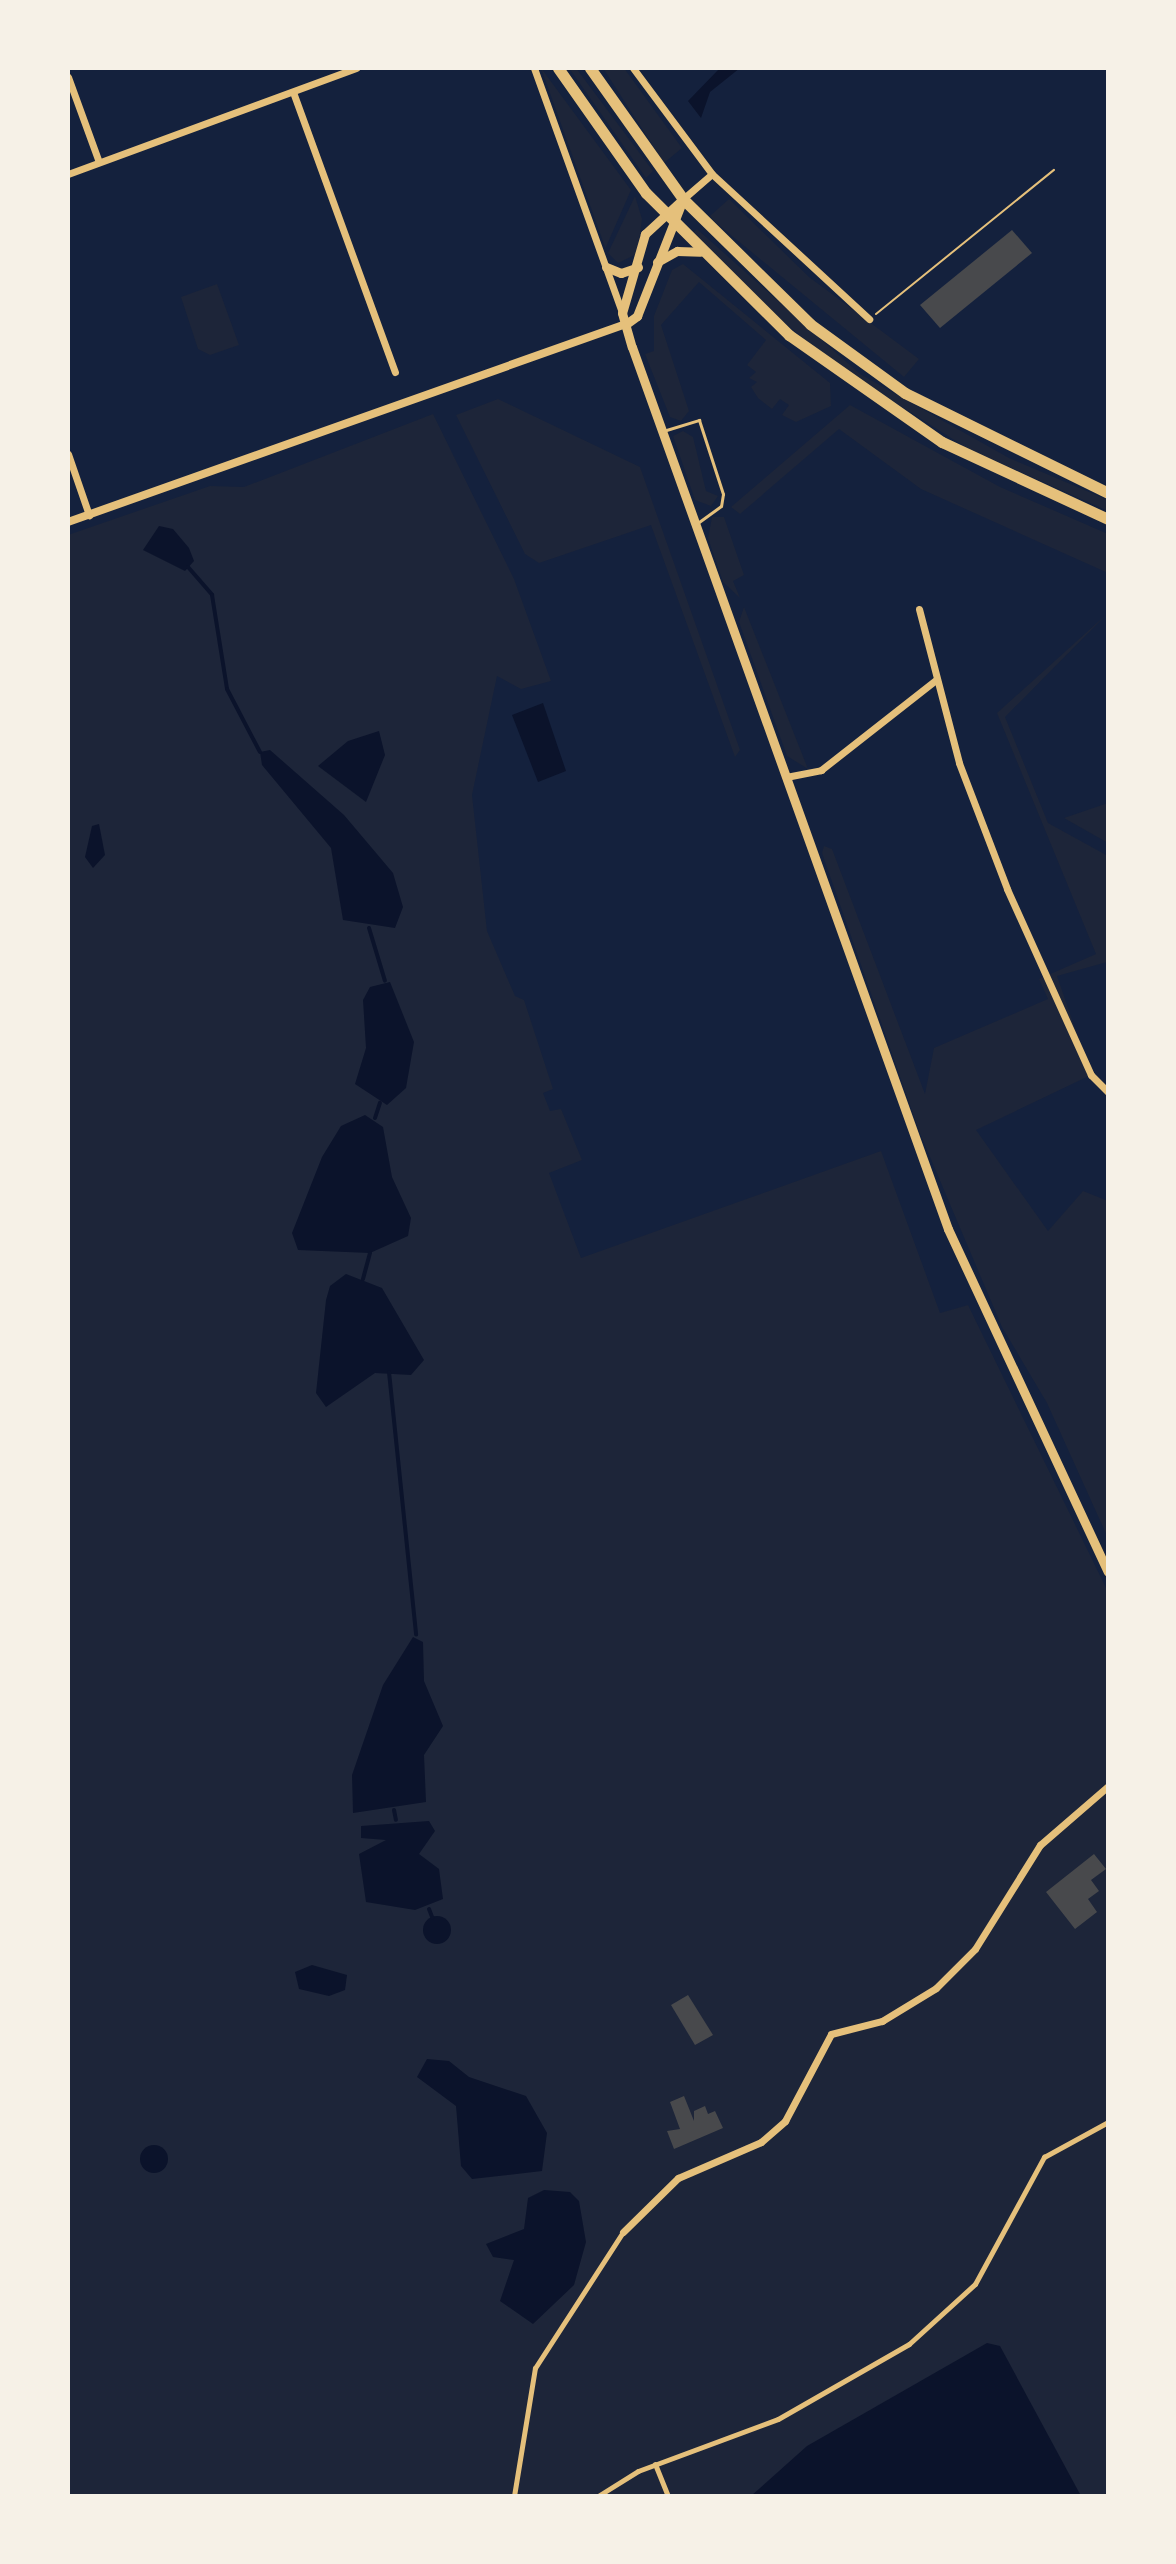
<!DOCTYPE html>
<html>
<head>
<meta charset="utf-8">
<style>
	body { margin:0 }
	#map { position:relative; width:1176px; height:2564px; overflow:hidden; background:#14213d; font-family:"Varela Round",sans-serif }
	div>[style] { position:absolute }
	.green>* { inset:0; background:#1d2539 }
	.water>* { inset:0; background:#0b132b }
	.round { border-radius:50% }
	.stream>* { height:4px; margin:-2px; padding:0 2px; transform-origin:2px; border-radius:2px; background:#0b132b }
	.building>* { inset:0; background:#48494c }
	.path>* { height:2px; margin:-1px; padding:0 1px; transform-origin:1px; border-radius:1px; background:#e5c07b }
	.service>* { height:3px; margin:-1.5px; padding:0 1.5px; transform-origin:1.5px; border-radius:1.5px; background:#e5c07b }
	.pedestrian>* { height:5px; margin:-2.5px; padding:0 2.5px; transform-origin:2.5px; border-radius:2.5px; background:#e5c07b }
	.minor>* { height:7px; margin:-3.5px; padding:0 3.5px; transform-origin:3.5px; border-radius:3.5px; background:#e5c07b }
	.tertiary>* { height:8px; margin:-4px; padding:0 4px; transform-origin:4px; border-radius:4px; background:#e5c07b }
	.secondary>* { height:9px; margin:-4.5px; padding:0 4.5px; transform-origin:4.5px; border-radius:4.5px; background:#e5c07b }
	.primary>* { height:11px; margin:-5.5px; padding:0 5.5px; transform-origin:5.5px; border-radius:5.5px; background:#e5c07b }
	span { translate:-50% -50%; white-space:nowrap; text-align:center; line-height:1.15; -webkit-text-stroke:6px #f6f1e7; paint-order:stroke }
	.frame { position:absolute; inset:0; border:70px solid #f6f1e7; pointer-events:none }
</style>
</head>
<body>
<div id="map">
	<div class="green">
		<i style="clip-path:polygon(541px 68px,631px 190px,606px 247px,605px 247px)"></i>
		<i style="clip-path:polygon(569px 68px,576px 68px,653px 171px,646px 178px)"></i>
		<i style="clip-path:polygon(603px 68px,624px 68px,682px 148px,664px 163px)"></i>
		<i style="clip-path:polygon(635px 196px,642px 219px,637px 254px,618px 263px,608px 253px)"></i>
		<i style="clip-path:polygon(729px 199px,809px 277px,919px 359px,904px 377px,715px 222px,710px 216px)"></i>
		<i style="clip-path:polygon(697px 229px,860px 374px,1009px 458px,1108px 500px,1108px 511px,967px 448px,834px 364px,761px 303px,691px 234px)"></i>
		<i style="clip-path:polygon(683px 264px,830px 383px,831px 406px,796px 422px,782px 415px,789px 405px,780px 399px,772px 409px,758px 398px,751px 387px,757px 382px,749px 378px,756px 372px,747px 365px,766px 340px,699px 282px,661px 325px,689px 411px,681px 421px,670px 417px,645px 354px,654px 351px,654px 316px,672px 270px)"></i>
		<i style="clip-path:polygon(217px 284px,239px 345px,210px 355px,198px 349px,181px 297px)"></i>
		<i style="clip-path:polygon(498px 399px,640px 467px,740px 750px,735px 757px,651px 525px,539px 563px,525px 554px,456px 415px)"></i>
		<i style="clip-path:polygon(850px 405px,1000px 487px,1108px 534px,1108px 573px,921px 489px,839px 429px,740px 514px,731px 507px)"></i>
		<i style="clip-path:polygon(433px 414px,514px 579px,551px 681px,521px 689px,497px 676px,472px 795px,487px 931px,515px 996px,524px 1000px,553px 1089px,543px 1093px,550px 1111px,561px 1109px,582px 1160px,549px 1173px,581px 1258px,881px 1151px,940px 1313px,968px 1305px,1108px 1592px,1108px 2496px,68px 2496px,68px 535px,210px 486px,244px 487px)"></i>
		<i style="clip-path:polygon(683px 431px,693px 437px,706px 491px,718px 496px,711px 506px,695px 500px,673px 436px)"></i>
		<i style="clip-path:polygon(712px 517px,724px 517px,744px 575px,733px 581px,740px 598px,723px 582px,708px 538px)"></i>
		<i style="clip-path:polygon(744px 607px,808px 769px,787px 756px,739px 622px)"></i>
		<i style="clip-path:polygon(1108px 613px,1005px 717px,1048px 823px,1108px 856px,1107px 962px,1057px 976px,1091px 1075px,976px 1130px,1048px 1231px,1083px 1191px,1108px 1201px,1108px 1538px,1047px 1403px,1002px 1327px,919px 1131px,822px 853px,824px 846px,832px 849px,925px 1094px,934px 1048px,1048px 999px,1039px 979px,1096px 954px,997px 713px)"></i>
		<i style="clip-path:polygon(1108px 803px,1108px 843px,1064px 818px)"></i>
	</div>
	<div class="water">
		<i style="clip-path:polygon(720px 68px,740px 68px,710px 92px,701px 118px,688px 101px)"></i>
		<i style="clip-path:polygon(159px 526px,173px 529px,189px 548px,194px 561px,185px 571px,143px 550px)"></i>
		<i style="clip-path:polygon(543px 703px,566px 771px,538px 782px,512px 715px)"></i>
		<i style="clip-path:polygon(379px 731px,385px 755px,366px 802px,318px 766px,348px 741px)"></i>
		<i style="clip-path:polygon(270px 750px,344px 815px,393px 873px,403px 907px,395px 928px,343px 920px,331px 848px,262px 765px,260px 752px)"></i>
		<i style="clip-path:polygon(99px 824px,105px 855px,93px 868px,85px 857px,92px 826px)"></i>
		<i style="clip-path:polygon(390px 982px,414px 1042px,406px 1088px,387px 1105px,355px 1084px,366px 1048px,363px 1000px,370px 987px)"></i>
		<i style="clip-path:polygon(365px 1115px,383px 1127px,392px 1177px,411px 1218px,408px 1236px,370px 1253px,298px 1250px,292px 1233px,322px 1157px,341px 1126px)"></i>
		<i style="clip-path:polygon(346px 1274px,382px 1288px,424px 1360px,411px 1375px,375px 1373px,326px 1407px,316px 1393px,326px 1300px,330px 1286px)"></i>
		<i style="clip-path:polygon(413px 1637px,423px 1642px,424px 1681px,443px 1726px,424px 1755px,426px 1802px,353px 1813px,352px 1775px,383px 1685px)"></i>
		<i style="clip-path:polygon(429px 1821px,435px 1831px,419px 1854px,439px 1869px,443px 1899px,415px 1910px,366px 1902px,359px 1854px,386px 1840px,361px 1838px,361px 1826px)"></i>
		<i class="round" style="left:423px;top:1916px;width:28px;height:28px"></i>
		<i style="clip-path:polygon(312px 1965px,347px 1975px,345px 1990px,329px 1996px,299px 1989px,295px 1972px)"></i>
		<i style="clip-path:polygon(427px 2059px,449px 2061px,469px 2077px,526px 2096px,547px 2133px,542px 2171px,472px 2179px,461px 2166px,456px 2106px,417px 2077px)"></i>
		<i class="round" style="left:140px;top:2145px;width:28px;height:28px"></i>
		<i style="clip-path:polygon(544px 2190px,570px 2192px,579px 2201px,586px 2242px,574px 2285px,533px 2324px,500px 2301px,514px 2260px,493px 2257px,486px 2244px,524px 2229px,528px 2198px)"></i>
		<i style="clip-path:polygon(987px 2343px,1000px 2346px,1081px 2496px,751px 2496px,807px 2446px)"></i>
	</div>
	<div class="stream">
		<i style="left:188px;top:567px;width:37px;rotate:49deg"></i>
		<i style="left:212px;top:595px;width:95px;rotate:80.9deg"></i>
		<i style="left:227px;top:689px;width:71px;rotate:62.4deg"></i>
		<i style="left:369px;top:928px;width:55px;rotate:73.2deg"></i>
		<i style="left:375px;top:1118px;width:16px;rotate:-72deg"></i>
		<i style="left:363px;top:1279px;width:27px;rotate:-75deg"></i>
		<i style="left:389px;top:1372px;width:264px;rotate:84.1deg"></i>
		<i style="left:394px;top:1810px;width:10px;rotate:79deg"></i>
		<i style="left:429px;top:1909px;width:9px;rotate:69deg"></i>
	</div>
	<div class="building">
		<i style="clip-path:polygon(1012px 230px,1032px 253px,940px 328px,920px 305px)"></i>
		<i style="clip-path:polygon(1094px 1854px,1106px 1869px,1091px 1880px,1099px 1891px,1088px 1899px,1097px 1912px,1075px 1929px,1046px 1892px)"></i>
		<i style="clip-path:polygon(688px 1995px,713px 2035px,695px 2045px,671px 2005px)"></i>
		<i style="clip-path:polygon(684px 2096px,694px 2121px,694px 2111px,705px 2106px,708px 2114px,715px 2111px,723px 2128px,674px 2149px,667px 2131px,680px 2129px,670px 2102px)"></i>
	</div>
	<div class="path">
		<i style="left:876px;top:314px;width:229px;rotate:-39deg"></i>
	</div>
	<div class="service">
		<i style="left:663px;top:431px;width:38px;rotate:-17deg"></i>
		<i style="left:699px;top:420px;width:78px;rotate:72deg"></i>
		<i style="left:723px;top:494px;width:12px;rotate:99deg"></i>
		<i style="left:721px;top:506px;width:29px;rotate:144deg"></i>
	</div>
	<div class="pedestrian">
		<i style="left:655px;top:2464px;width:35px;rotate:68deg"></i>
		<i style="left:514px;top:2496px;width:130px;rotate:-80.7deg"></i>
		<i style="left:535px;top:2368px;width:162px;rotate:-57.1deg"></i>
		<i style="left:598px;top:2496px;width:47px;rotate:-32deg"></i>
		<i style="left:638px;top:2471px;width:149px;rotate:-20.4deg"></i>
		<i style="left:778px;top:2419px;width:151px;rotate:-29.8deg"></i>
		<i style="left:909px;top:2344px;width:89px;rotate:-42.3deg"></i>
		<i style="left:975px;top:2284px;width:145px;rotate:-61.5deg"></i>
		<i style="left:1044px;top:2157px;width:73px;rotate:-28.7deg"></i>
	</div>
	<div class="minor">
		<i style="left:534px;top:68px;width:260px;rotate:70.2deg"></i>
		<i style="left:633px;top:68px;width:132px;rotate:53.3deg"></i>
		<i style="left:712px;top:174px;width:214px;rotate:42.7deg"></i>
		<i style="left:68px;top:77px;width:90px;rotate:70deg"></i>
		<i style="left:293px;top:92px;width:298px;rotate:70deg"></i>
		<i style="left:68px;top:174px;width:307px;rotate:-20.2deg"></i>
		<i style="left:683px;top:199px;width:38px;rotate:-41deg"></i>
		<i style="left:68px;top:454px;width:65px;rotate:71deg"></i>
		<i style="left:919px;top:609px;width:159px;rotate:75.4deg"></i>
		<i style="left:959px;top:763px;width:135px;rotate:69.1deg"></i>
		<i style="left:1007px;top:889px;width:204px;rotate:65.7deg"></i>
		<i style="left:1091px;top:1075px;width:24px;rotate:45deg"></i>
		<i style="left:786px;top:777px;width:36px;rotate:-11deg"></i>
		<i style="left:821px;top:770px;width:147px;rotate:-38.1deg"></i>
		<i style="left:623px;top:2232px;width:77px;rotate:-44.5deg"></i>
		<i style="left:678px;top:2178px;width:90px;rotate:-23.4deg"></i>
		<i style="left:761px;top:2142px;width:32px;rotate:-41deg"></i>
		<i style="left:785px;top:2121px;width:98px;rotate:-62.1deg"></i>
		<i style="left:831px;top:2034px;width:53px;rotate:-14.3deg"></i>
		<i style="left:882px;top:2021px;width:63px;rotate:-31.4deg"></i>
		<i style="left:936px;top:1988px;width:55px;rotate:-45deg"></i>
		<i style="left:975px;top:1949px;width:123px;rotate:-58deg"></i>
		<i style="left:1040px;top:1845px;width:90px;rotate:-40.9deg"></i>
	</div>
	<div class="tertiary">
		<i style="left:68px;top:522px;width:592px;rotate:-19.54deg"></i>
	</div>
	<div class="secondary">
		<i style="left:683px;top:199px;width:52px;rotate:137.4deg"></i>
		<i style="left:645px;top:234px;width:82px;rotate:106.2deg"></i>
		<i style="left:622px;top:313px;width:35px;rotate:74deg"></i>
		<i style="left:632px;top:347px;width:937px;rotate:70.29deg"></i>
		<i style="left:948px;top:1229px;width:378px;rotate:65deg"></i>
		<i style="left:657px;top:262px;width:23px;rotate:-29deg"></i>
		<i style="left:677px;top:251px;width:23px;rotate:2deg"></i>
		<i style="left:606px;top:267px;width:16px;rotate:22deg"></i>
		<i style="left:621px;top:273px;width:18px;rotate:-19deg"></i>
		<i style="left:626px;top:324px;width:14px;rotate:-36deg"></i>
		<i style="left:637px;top:316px;width:126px;rotate:-68.5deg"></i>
	</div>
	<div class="primary">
		<i style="left:558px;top:68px;width:153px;rotate:54.9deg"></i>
		<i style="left:646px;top:193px;width:202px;rotate:44.8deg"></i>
		<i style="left:789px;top:335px;width:187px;rotate:35deg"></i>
		<i style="left:942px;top:442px;width:183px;rotate:24.9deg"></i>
		<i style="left:590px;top:68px;width:161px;rotate:54.6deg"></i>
		<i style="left:683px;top:199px;width:178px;rotate:44.5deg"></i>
		<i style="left:810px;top:324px;width:117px;rotate:36deg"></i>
		<i style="left:905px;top:393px;width:226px;rotate:26.2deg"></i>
	</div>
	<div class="frame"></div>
</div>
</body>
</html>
